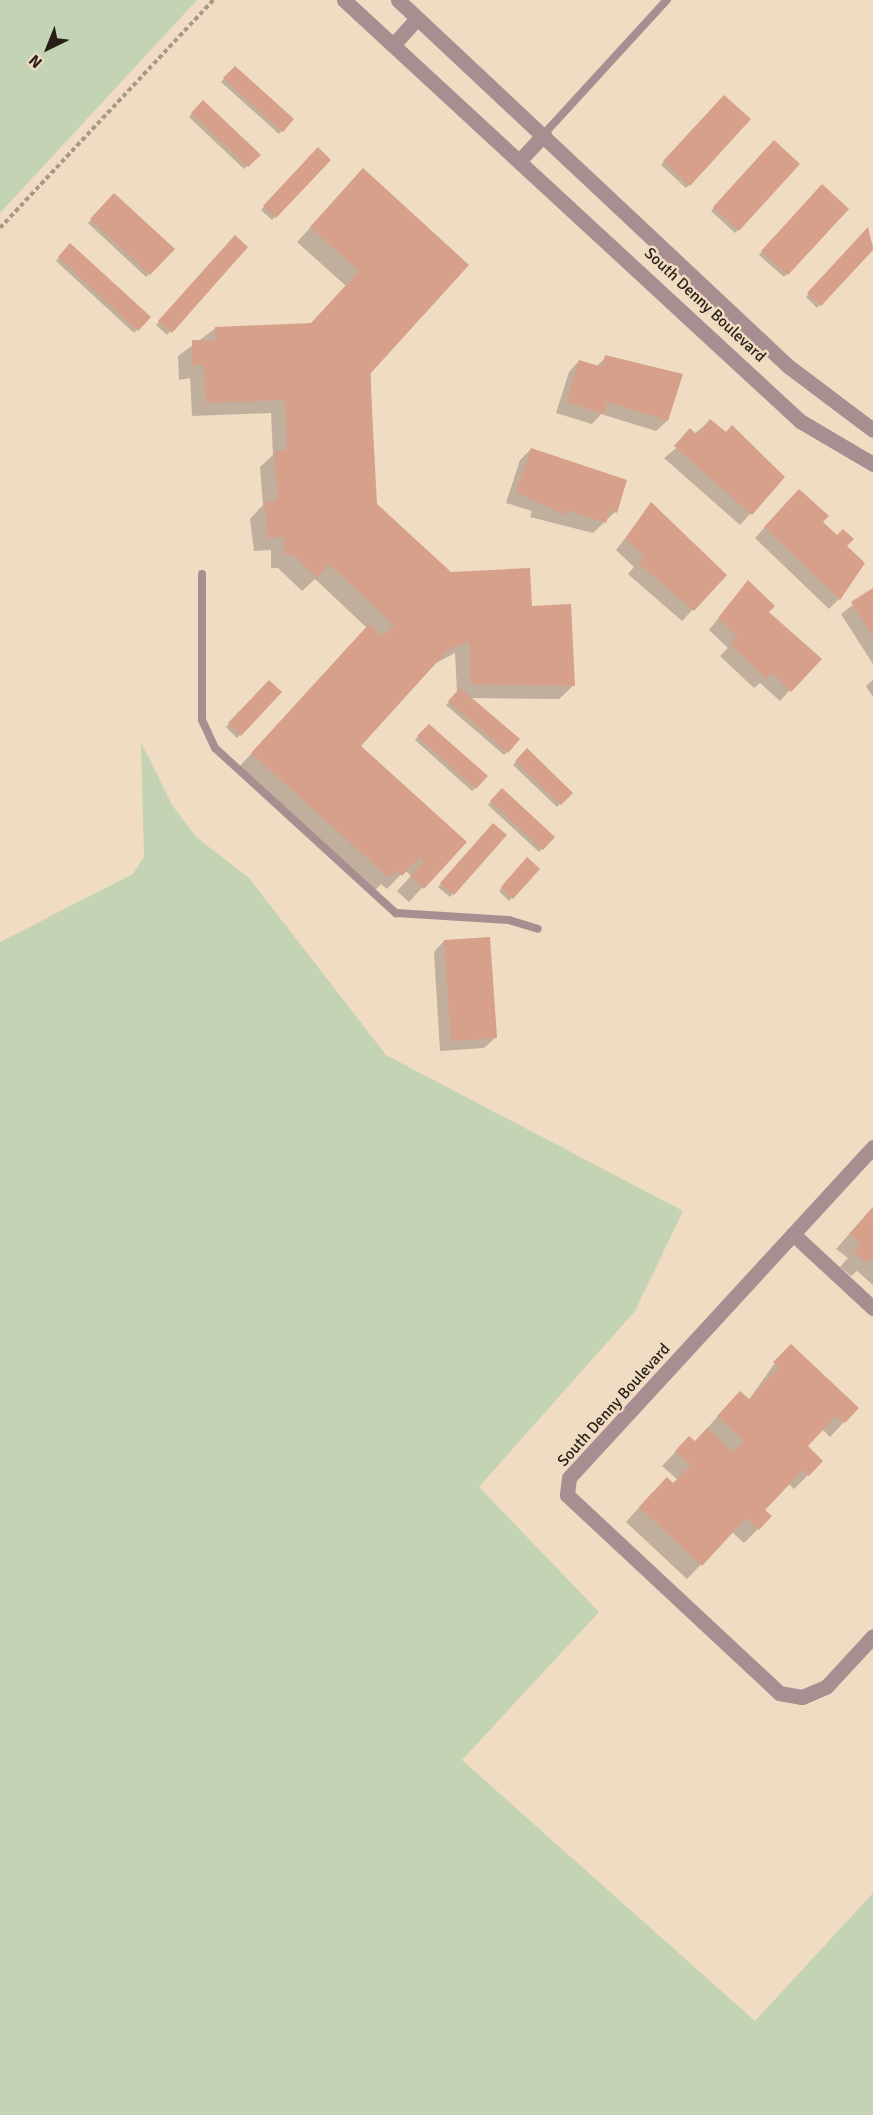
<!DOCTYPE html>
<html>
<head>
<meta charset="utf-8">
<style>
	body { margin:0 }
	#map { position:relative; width:873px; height:2115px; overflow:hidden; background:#f0dbc3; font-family:Signika,sans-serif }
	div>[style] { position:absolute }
	.green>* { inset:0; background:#c4d3b4 }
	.shadow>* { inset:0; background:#0003 }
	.building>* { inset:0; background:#d6a08a }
	.path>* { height:4px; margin-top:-2px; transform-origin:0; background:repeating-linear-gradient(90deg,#a99886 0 4.5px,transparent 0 7.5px) }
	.service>* { height:8px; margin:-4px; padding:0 4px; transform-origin:4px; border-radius:4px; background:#a88d91 }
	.minor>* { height:15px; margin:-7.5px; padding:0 7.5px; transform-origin:7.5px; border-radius:7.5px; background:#a88d91 }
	span { translate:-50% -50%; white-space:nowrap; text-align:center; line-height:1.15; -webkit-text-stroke:5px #f0dbc3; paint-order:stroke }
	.street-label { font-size:16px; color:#271f16 }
	.north { position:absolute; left:18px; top:18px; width:60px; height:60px; -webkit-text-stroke:4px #f0dbc3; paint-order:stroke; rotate:223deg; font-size:16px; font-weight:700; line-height:24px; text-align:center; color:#271f16 }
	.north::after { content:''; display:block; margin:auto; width:21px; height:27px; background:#271f16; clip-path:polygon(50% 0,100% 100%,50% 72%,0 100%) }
</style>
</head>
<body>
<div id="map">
	<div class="green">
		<i style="clip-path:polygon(0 0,197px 0,0 213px)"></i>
		<i style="clip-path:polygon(141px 742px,172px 805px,196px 837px,249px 878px,386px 1055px,683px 1211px,635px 1311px,479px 1487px,599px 1612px,462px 1760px,755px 2021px,873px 1893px,873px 2115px,0 2115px,0 942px,133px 874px,144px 857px)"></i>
	</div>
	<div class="shadow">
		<i style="clip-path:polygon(235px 68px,292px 119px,279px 134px,221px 82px)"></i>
		<i style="clip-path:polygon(724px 97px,749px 119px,686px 188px,661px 165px)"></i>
		<i style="clip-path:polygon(203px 102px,258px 155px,244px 169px,189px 117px)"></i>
		<i style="clip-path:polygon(774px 142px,798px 164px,735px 233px,711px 211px)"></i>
		<i style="clip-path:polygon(318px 149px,329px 160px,272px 220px,261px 210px)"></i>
		<i style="clip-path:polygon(364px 170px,375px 505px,451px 574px,531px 607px,574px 685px,559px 699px,469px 698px,518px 740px,504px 755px,446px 705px,457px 693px,455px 653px,434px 664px,359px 746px,464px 842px,409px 902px,397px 891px,411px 876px,405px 870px,387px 889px,381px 884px,374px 891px,238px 768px,367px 628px,315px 579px,302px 591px,278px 568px,271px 568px,271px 550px,254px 551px,250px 519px,263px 505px,260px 467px,273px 455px,271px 413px,192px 416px,190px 378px,179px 380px,178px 356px,216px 328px,311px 324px,346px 286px,297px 242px)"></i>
		<i style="clip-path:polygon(822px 186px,847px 209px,784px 277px,759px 255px)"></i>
		<i style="clip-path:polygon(114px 195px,173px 249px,146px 277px,88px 223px)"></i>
		<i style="clip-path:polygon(868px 229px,873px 247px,817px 308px,806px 297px)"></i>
		<i style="clip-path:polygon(235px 237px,246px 247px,167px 335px,156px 325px)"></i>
		<i style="clip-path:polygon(70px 246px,149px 317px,134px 333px,56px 261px)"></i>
		<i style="clip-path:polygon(606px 357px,681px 375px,667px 421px,656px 431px,601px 414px,592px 424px,556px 413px,569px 372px,579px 361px,596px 367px)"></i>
		<i style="clip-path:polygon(710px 421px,783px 478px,740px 525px,664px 458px)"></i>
		<i style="clip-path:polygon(531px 449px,615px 512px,593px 533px,530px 517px,532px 511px,506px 503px,520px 460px)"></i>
		<i style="clip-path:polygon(788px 501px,821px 522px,845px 546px,839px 599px,829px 609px,755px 538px)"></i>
		<i style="clip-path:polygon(651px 504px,725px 575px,682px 621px,628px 574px,634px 567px,616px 550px)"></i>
		<i style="clip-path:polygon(748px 582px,767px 612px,790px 690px,780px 701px,760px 683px,754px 688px,720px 656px,728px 648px,709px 630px)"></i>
		<i style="clip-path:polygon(873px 590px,873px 664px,841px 614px)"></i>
		<i style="clip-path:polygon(873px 680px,873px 697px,866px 686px)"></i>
		<i style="clip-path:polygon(269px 682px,280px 692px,237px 738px,226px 727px)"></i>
		<i style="clip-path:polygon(429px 726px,486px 776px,472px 791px,415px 740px)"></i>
		<i style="clip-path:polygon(527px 751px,571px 793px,557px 807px,513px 765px)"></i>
		<i style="clip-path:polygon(502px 790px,553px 837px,539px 852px,488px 805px)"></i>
		<i style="clip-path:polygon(493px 825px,505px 835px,450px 897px,438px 887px)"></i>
		<i style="clip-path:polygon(527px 859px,538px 869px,509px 901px,499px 891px)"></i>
		<i style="clip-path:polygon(444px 941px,495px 1038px,484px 1048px,440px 1051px,434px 952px)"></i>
		<i style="clip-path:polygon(873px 1207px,873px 1285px,857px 1271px,851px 1276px,840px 1267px,848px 1258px,836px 1249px)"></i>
		<i style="clip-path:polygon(777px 1360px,857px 1408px,830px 1437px,822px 1429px,806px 1446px,808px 1475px,794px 1489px,788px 1483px,763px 1510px,758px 1529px,744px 1543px,732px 1532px,687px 1579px,626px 1522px,652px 1493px,678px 1480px,662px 1466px,689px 1438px,694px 1443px,726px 1407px,748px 1401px)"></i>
	</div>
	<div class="building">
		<i style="clip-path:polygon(235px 66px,294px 119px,283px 132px,223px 78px)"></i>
		<i style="clip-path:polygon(724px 95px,751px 119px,690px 186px,663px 161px)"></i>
		<i style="clip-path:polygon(203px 100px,261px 155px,248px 167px,191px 113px)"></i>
		<i style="clip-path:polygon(774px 140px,800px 164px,739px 231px,713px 207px)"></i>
		<i style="clip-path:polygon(318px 147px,331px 160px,276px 218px,263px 206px)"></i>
		<i style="clip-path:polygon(363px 168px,469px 265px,370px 374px,377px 504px,451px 572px,530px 568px,532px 606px,571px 604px,575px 686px,471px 684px,469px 641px,447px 651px,361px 746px,467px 842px,424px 889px,410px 876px,424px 861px,420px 857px,402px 876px,396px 870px,389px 878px,251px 753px,369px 624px,383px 636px,394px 625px,329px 564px,317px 578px,292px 554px,285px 555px,284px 537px,268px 538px,264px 503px,278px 500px,274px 452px,287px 449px,285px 400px,206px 403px,204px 365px,192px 366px,192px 340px,216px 341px,215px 327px,311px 323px,359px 271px,310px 227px)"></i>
		<i style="clip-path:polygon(822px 184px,849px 209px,788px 275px,761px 251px)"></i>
		<i style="clip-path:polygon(114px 193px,175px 249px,150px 275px,90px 219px)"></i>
		<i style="clip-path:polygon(868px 227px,873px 250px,821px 306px,807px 293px)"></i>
		<i style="clip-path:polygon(235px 235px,248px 247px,172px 333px,158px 321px)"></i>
		<i style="clip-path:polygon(70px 243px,151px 317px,138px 331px,58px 257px)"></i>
		<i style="clip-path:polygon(605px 355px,683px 374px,668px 421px,607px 402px,604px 414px,566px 402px,579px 360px,602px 367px)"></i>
		<i style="clip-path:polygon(710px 419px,726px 432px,732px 425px,785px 477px,752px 515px,674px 446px,690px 428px,697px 435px)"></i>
		<i style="clip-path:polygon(531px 448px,627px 480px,617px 513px,610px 510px,606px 523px,567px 510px,565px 515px,516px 492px)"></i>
		<i style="clip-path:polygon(799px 489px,829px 516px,823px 522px,837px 535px,843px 529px,854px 539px,847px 546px,865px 563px,840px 600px,764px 527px)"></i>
		<i style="clip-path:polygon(651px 502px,727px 575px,694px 611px,638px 563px,644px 556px,625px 539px)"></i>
		<i style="clip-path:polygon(748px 580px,775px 606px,769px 612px,822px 659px,791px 692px,772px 673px,766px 679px,730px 644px,737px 636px,718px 618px)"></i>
		<i style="clip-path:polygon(873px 588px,873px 637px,851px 602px)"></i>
		<i style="clip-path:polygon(269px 680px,282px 692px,241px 736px,228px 723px)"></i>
		<i style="clip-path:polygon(460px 688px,520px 739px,508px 753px,448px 701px)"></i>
		<i style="clip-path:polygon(429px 724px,488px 776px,476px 789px,417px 736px)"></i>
		<i style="clip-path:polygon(527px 748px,573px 793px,561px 805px,515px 761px)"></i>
		<i style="clip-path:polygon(502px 788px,555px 837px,543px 850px,490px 801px)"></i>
		<i style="clip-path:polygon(493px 823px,507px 835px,454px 895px,440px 883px)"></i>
		<i style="clip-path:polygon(527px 857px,540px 869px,513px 899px,501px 887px)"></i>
		<i style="clip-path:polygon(490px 937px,497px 1038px,451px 1041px,444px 940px)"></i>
		<i style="clip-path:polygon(873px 1207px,873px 1259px,867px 1263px,853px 1252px,861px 1243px,849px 1234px)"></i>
		<i style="clip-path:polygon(791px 1344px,859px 1408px,845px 1423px,836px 1416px,808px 1446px,823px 1461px,809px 1476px,803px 1470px,765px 1510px,772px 1516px,759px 1530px,746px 1518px,702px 1566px,639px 1507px,667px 1477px,673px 1483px,691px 1465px,675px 1451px,689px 1436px,695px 1441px,707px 1428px,733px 1452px,744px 1441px,717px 1416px,740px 1391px,749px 1399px,779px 1367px,773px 1362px)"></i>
	</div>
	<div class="path">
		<i style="left:0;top:228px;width:312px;rotate:-46.9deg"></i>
	</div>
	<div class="service">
		<i style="left:544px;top:134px;width:182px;rotate:-47.5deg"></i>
		<i style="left:202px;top:574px;width:146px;rotate:90deg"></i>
		<i style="left:202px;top:720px;width:31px;rotate:65deg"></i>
		<i style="left:215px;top:748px;width:245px;rotate:42.4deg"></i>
		<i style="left:396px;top:913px;width:113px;rotate:3.5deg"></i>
		<i style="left:509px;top:920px;width:30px;rotate:17deg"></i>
	</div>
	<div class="minor">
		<i style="left:344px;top:0;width:621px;rotate:42.71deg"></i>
		<i style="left:800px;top:421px;width:85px;rotate:30.5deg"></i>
		<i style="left:398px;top:0;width:535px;rotate:43.18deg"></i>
		<i style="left:788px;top:366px;width:106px;rotate:37deg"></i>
		<i style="left:393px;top:45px;width:36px;rotate:-48deg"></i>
		<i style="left:520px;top:160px;width:35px;rotate:-47deg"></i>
		<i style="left:873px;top:1147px;width:449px;rotate:132.6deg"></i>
		<i style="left:569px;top:1478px;width:17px;rotate:97deg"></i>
		<i style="left:567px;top:1495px;width:290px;rotate:43deg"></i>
		<i style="left:779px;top:1693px;width:23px;rotate:10deg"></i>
		<i style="left:802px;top:1697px;width:26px;rotate:-23deg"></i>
		<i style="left:826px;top:1687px;width:69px;rotate:-47.3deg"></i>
		<i style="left:793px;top:1234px;width:109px;rotate:42.8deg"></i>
	</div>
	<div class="street-label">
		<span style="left:705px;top:305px;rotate:43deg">South Denny Boulevard</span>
		<span style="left:614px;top:1405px;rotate:-48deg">South Denny Boulevard</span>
	</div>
	<div class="north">N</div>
</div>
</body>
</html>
